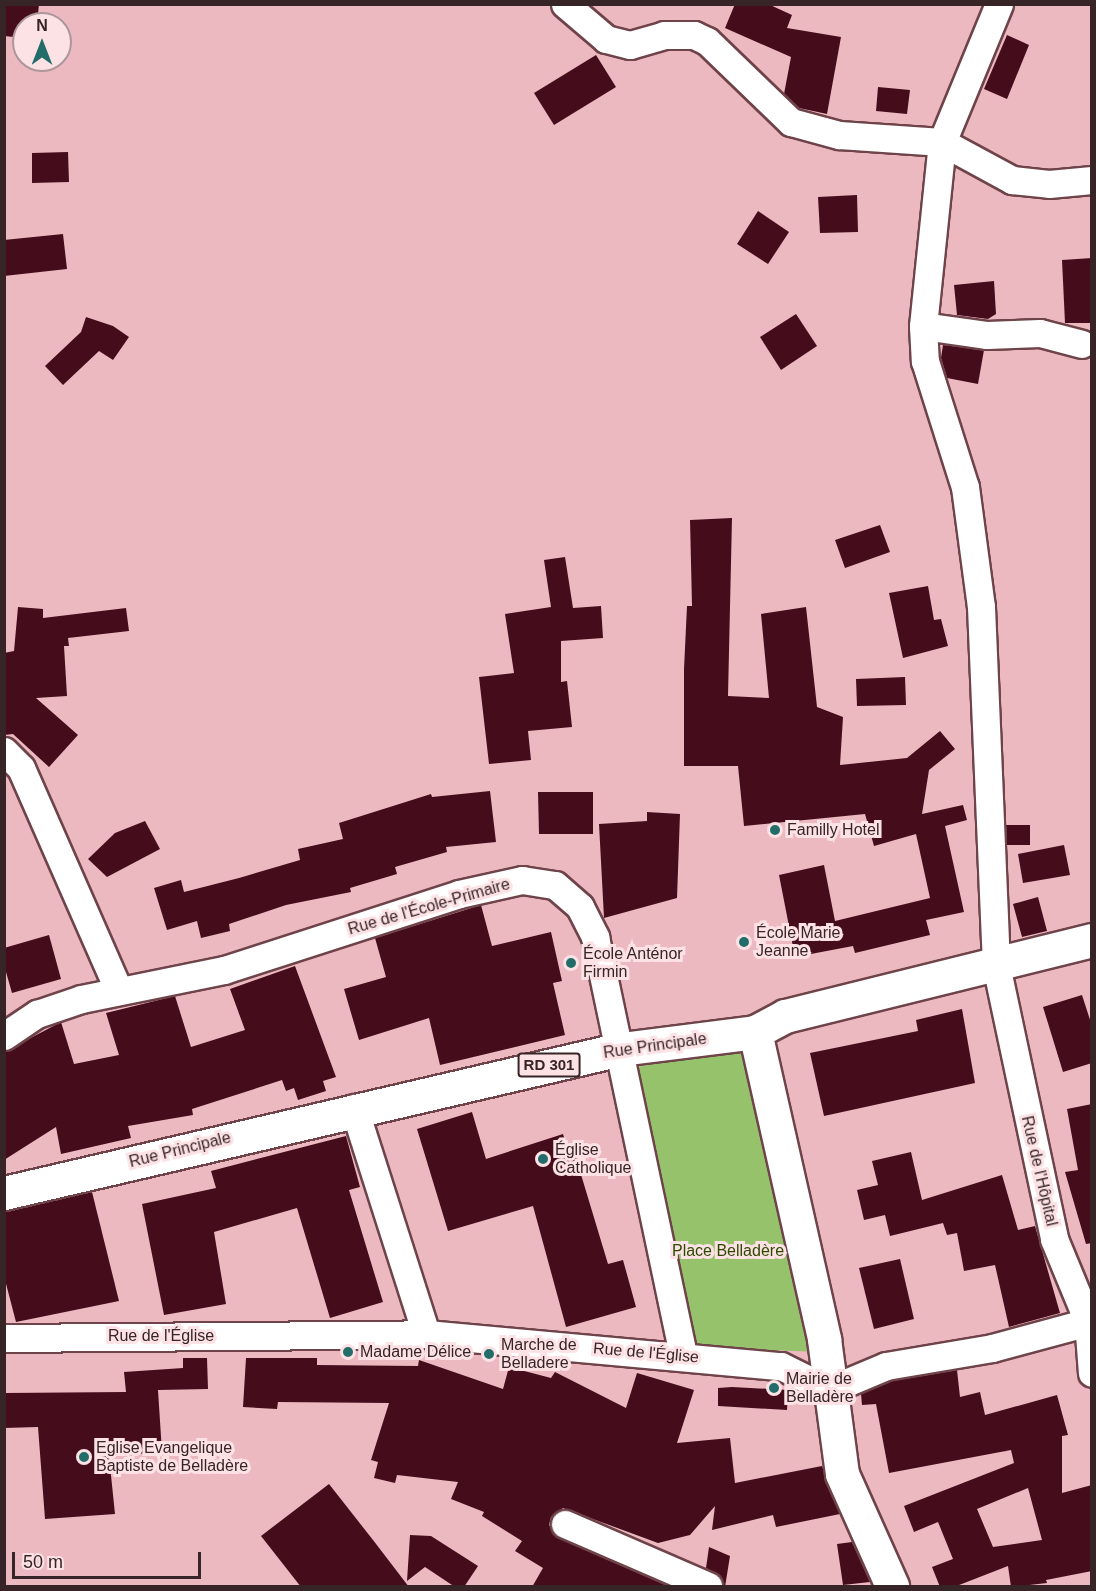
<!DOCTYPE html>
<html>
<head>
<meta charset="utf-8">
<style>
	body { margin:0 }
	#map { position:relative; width:1096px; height:1591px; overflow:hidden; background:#ecb9c0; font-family:Arial,sans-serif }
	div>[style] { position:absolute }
	.green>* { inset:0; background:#97c26c }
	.building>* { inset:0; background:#450d1b }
	.roads { filter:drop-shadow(2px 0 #6e4349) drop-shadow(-2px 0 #6e4349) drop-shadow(0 2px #6e4349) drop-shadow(0 -2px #6e4349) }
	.street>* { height:27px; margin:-13.5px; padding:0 13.5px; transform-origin:13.5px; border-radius:13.5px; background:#fff }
	.secondary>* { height:33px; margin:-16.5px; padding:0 16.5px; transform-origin:16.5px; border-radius:16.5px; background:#fff }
	.primary>* { height:33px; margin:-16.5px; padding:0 16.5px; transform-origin:16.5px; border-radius:16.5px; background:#fff }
	.dots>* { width:16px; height:16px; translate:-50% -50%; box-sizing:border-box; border:3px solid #fce2e5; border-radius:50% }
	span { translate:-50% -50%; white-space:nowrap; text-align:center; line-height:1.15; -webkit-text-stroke:6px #fce2e5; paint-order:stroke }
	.shield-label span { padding:2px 4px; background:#fce2e5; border:2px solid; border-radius:4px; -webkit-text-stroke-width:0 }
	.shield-label { font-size:15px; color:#372426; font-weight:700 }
	.poi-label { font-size:16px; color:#372426 }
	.left { translate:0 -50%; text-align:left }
	.street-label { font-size:16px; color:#372426 }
	.park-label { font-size:16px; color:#2d4a00 }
	.frame { position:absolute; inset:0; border:6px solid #372426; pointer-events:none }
	.north { position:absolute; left:12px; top:12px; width:60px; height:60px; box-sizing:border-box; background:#fce2e5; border:2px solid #ad9699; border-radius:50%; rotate:0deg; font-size:16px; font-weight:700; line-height:24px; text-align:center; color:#372426 }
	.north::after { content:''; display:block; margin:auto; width:21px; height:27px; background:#226d6a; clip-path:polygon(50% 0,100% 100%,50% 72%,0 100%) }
	.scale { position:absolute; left:12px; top:1552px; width:189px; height:27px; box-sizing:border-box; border:3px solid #372426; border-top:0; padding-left:8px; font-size:18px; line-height:21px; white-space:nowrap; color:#372426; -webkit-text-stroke:4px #fce2e5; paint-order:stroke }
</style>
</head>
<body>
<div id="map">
	<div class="green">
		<i style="clip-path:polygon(741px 1043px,820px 1352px,672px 1346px,608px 1074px)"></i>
	</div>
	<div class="building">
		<i style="clip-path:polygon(6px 4px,39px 4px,37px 24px,24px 24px,24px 38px,4px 36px)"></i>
		<i style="clip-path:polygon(735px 4px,768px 4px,792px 15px,787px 28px,841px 37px,827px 114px,799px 108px,784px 94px,791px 57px,725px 28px)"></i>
		<i style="clip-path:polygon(1007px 35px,1029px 45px,1007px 99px,984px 89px)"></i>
		<i style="clip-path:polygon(596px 55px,616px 87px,554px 125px,534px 93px)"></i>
		<i style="clip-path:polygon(878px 87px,910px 90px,907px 114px,876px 111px)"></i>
		<i style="clip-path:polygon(68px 152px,69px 182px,32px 183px,32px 153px)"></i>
		<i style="clip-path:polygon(857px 195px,858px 232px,820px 233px,818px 197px)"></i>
		<i style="clip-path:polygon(758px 211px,789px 232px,768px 264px,737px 244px)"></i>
		<i style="clip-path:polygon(63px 234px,67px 269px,4px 276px,4px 240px)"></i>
		<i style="clip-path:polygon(1092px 258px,1092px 323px,1065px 323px,1062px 260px)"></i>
		<i style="clip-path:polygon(994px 281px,996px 314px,988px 319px,957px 315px,954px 285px)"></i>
		<i style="clip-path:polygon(796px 314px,817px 346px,781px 370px,760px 337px)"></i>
		<i style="clip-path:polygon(86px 317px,113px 326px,129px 337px,113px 360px,99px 351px,63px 385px,45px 366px,81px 332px)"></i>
		<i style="clip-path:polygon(943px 345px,984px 350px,978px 384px,947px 378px,941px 358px)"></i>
		<i style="clip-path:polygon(732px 518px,728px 696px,769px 698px,761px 614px,806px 607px,817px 707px,843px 717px,840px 765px,907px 758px,940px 731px,955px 749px,929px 770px,922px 814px,963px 805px,967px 820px,945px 826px,964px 912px,926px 920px,930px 935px,855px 953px,853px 946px,795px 957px,779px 875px,824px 865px,835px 921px,930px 898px,916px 834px,874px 846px,865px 814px,744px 826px,738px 766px,684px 766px,684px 669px,687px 606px,692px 606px,690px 520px)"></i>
		<i style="clip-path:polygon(880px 525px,890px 552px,845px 568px,835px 540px)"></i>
		<i style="clip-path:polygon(565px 557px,573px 608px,601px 606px,603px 638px,561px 641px,561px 682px,567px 681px,572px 727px,528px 731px,531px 760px,489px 764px,479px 677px,514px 673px,505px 614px,551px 607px,544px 560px)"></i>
		<i style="clip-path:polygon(928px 586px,934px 620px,941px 619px,948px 646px,903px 658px,889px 593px)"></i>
		<i style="clip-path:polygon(18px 607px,43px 609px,43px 618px,126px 608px,129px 631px,68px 638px,69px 646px,64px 646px,67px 696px,36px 698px,78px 735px,49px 767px,13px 734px,4px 735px,4px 653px,14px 651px)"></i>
		<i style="clip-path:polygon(905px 677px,906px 705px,857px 706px,856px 679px)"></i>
		<i style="clip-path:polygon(490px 791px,496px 842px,446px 847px,447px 852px,395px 867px,397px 874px,350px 888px,351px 892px,286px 905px,229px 924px,230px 931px,201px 938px,197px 921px,167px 930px,154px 888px,181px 880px,184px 892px,239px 878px,300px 860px,298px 849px,343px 839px,339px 823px,431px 794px,432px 797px)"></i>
		<i style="clip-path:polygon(538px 792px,593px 792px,593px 834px,539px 834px)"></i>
		<i style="clip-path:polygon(647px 812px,680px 814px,677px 898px,604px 918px,599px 824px,647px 821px)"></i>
		<i style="clip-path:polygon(145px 821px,160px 849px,107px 877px,88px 859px,115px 833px)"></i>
		<i style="clip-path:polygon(1006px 825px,1030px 825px,1030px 845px,1007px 845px)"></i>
		<i style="clip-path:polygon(1064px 845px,1070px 875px,1023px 883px,1018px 854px)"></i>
		<i style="clip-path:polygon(1038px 897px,1047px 931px,1022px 937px,1013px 904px)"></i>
		<i style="clip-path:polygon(481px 905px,492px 946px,551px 932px,562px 981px,553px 983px,565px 1035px,440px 1065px,429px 1018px,359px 1040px,344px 989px,386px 977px,375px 938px)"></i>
		<i style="clip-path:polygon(49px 935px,61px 979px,12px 993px,4px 965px,4px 948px)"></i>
		<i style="clip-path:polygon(295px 966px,336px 1077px,323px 1081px,326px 1091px,298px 1100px,294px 1088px,286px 1091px,282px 1080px,192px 1109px,193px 1115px,128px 1126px,131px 1138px,61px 1154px,56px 1127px,4px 1160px,4px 1052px,61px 1022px,74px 1064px,119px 1055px,106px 1013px,175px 996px,191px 1047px,245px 1030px,230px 989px)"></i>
		<i style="clip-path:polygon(1082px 995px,1092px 1026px,1092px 1063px,1063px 1072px,1043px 1007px)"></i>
		<i style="clip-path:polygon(962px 1009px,975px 1083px,824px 1116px,810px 1053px,918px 1031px,916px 1020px)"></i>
		<i style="clip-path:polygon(1092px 1104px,1092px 1243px,1086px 1244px,1065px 1172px,1078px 1170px,1067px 1109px)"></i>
		<i style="clip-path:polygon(472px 1112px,486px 1159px,563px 1134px,568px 1150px,573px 1148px,608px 1264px,623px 1260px,636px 1307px,566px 1327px,533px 1206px,448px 1231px,417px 1129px)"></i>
		<i style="clip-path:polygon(346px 1136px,360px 1187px,349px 1190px,383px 1302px,330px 1318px,297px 1208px,214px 1232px,226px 1304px,164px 1315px,142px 1204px,216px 1188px,211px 1171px)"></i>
		<i style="clip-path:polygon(911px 1152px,922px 1200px,1002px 1175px,1018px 1230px,1035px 1226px,1060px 1313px,1009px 1327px,995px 1265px,964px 1271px,957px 1233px,947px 1235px,943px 1223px,890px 1236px,885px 1215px,864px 1220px,857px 1190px,878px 1185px,872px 1161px)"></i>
		<i style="clip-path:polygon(92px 1192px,119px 1301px,16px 1322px,4px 1276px,4px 1211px)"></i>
		<i style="clip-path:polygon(900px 1259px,914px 1319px,874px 1329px,859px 1268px)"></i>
		<i style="clip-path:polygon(183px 1358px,207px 1358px,208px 1389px,158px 1390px,162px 1452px,109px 1456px,115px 1514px,45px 1519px,38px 1427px,4px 1428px,4px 1393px,126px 1392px,124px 1372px,183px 1368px)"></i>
		<i style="clip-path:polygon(246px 1358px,317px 1358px,317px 1365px,418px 1366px,419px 1360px,503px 1389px,509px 1367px,551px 1378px,555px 1372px,626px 1408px,637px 1373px,694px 1390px,677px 1443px,730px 1438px,735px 1483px,822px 1466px,840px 1514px,776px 1527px,773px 1515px,712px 1530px,715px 1506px,690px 1535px,658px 1543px,563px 1508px,551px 1517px,549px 1525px,558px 1538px,670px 1587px,532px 1587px,543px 1568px,515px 1551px,522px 1541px,482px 1516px,484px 1512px,451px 1499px,458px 1482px,397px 1475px,395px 1483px,374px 1478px,378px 1462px,371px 1460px,389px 1403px,278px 1402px,277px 1409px,243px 1407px)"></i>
		<i style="clip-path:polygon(evenodd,957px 1370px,960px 1397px,980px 1392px,985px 1415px,1057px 1395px,1068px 1435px,1062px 1436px,1062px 1493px,1092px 1485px,1092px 1571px,1046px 1580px,1047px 1583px,1011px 1587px,1008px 1566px,954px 1587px,940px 1587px,932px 1567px,953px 1559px,938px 1522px,914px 1532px,904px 1506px,1014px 1463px,1011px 1450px,889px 1473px,876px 1404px,862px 1405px,861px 1394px,890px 1381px,957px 1370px,1028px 1488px,1042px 1540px,993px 1547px,977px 1509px,1028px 1488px)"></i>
		<i style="clip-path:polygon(732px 1387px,788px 1390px,787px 1410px,718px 1406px,718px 1388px)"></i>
		<i style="clip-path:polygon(329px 1484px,373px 1540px,409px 1587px,301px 1587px,261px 1536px)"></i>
		<i style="clip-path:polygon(410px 1535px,431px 1536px,478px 1566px,464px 1587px,455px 1587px,425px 1567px,407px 1581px)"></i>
		<i style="clip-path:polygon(852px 1542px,870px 1582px,843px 1585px,837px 1544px)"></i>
		<i style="clip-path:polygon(709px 1547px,730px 1556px,725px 1587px,720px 1576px,706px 1568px)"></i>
	</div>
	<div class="roads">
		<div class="street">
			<i style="left:565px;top:4px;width:54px;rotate:40.5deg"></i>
			<i style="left:606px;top:39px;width:25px;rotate:14deg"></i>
			<i style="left:630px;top:45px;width:35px;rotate:-16deg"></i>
			<i style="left:664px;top:35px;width:30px"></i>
			<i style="left:694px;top:35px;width:14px;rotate:25deg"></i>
			<i style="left:707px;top:41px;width:117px;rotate:44deg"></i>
			<i style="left:791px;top:122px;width:50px;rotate:15.2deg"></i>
			<i style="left:839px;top:135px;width:103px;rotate:3.9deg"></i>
			<i style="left:942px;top:142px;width:185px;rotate:95.9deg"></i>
			<i style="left:923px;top:326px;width:35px;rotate:87deg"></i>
			<i style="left:925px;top:361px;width:132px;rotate:72.4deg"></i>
			<i style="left:965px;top:487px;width:121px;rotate:82.4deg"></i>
			<i style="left:981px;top:607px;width:358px;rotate:87.6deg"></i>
			<i style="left:996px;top:965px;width:280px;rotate:78deg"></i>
			<i style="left:1054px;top:1239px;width:89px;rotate:67.5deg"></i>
			<i style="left:1088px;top:1321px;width:52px;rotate:85.6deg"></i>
			<i style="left:999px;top:4px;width:149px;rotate:112.4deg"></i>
			<i style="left:942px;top:142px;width:80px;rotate:28.5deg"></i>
			<i style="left:1012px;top:180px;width:37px;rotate:6deg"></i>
			<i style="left:1049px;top:184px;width:43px;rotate:-5.3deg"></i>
			<i style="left:923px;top:326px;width:65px;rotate:8deg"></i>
			<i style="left:987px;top:335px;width:53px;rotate:-2.2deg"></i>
			<i style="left:1040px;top:333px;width:43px;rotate:14.7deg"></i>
			<i style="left:4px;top:751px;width:24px;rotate:45deg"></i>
			<i style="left:21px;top:768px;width:241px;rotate:66.3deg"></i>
			<i style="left:4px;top:1036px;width:40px;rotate:-34deg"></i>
			<i style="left:37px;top:1014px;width:46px;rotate:-18.8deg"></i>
			<i style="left:81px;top:999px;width:146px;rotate:-11.5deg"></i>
			<i style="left:224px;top:970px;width:247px;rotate:-17.9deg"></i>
			<i style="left:459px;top:894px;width:65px;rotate:-12.5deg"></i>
			<i style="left:522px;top:880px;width:33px;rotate:9deg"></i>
			<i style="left:555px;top:885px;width:33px;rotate:41deg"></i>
			<i style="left:580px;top:907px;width:34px;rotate:63deg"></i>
			<i style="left:595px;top:937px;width:428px;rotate:78.1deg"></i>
			<i style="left:354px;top:1108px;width:237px;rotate:72.3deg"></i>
			<i style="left:4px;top:1338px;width:422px;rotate:-0.5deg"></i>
			<i style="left:426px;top:1334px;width:356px;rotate:5.2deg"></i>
			<i style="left:781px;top:1366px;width:54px;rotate:26.6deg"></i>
			<i style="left:829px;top:1390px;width:62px;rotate:-22.8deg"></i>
			<i style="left:886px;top:1366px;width:108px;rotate:-9.6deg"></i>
			<i style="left:992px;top:1348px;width:104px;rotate:-15.1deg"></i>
			<i style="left:565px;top:1524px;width:156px;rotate:23.4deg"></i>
		</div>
		<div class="secondary">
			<i style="left:755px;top:1032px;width:315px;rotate:77.3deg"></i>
			<i style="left:824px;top:1339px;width:136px;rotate:82.4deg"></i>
			<i style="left:842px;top:1474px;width:123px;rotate:65.9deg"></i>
		</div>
		<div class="primary">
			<i style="left:4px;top:1193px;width:634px;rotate:-13.14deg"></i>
			<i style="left:621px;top:1049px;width:135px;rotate:-7.2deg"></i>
			<i style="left:755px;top:1032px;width:34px;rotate:-28deg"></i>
			<i style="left:785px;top:1016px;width:316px;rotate:-13.9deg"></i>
		</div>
	</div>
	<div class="dots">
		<i style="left:775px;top:830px;background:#226d6a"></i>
		<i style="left:744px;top:942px;background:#226d6a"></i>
		<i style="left:571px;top:963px;background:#226d6a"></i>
		<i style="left:543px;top:1159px;background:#226d6a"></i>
		<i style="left:348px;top:1352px;background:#226d6a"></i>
		<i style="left:489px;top:1354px;background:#226d6a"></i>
		<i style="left:774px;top:1388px;background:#226d6a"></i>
		<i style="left:84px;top:1457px;background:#226d6a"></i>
	</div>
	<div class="shield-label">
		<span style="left:549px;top:1065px">RD 301</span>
	</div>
	<div class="poi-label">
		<span class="left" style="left:787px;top:830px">Familly Hotel</span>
		<span class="left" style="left:756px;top:942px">École Marie<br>Jeanne</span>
		<span class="left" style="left:583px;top:963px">École Anténor<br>Firmin</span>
		<span class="left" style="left:555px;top:1159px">Église<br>Catholique</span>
		<span class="left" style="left:501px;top:1354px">Marche de<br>Belladere</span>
		<span class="left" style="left:360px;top:1352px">Madame Délice</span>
		<span class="left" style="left:786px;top:1388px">Mairie de<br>Belladère</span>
		<span class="left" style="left:96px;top:1457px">Eglise Evangelique<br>Baptiste de Belladère</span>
	</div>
	<div class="street-label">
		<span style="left:429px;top:907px;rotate:-16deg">Rue de l'École-Primaire</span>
		<span style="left:655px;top:1046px;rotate:-8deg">Rue Principale</span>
		<span style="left:180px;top:1150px;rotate:-14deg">Rue Principale</span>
		<span style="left:1039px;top:1171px;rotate:77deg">Rue de l'Hôpital</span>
		<span style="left:161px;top:1336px">Rue de l'Église</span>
		<span style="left:646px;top:1353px;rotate:5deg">Rue de l'Église</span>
	</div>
	<div class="park-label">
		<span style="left:728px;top:1251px">Place Belladère</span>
	</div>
	<div class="frame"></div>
	<div class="north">N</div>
	<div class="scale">50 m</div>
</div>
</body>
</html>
